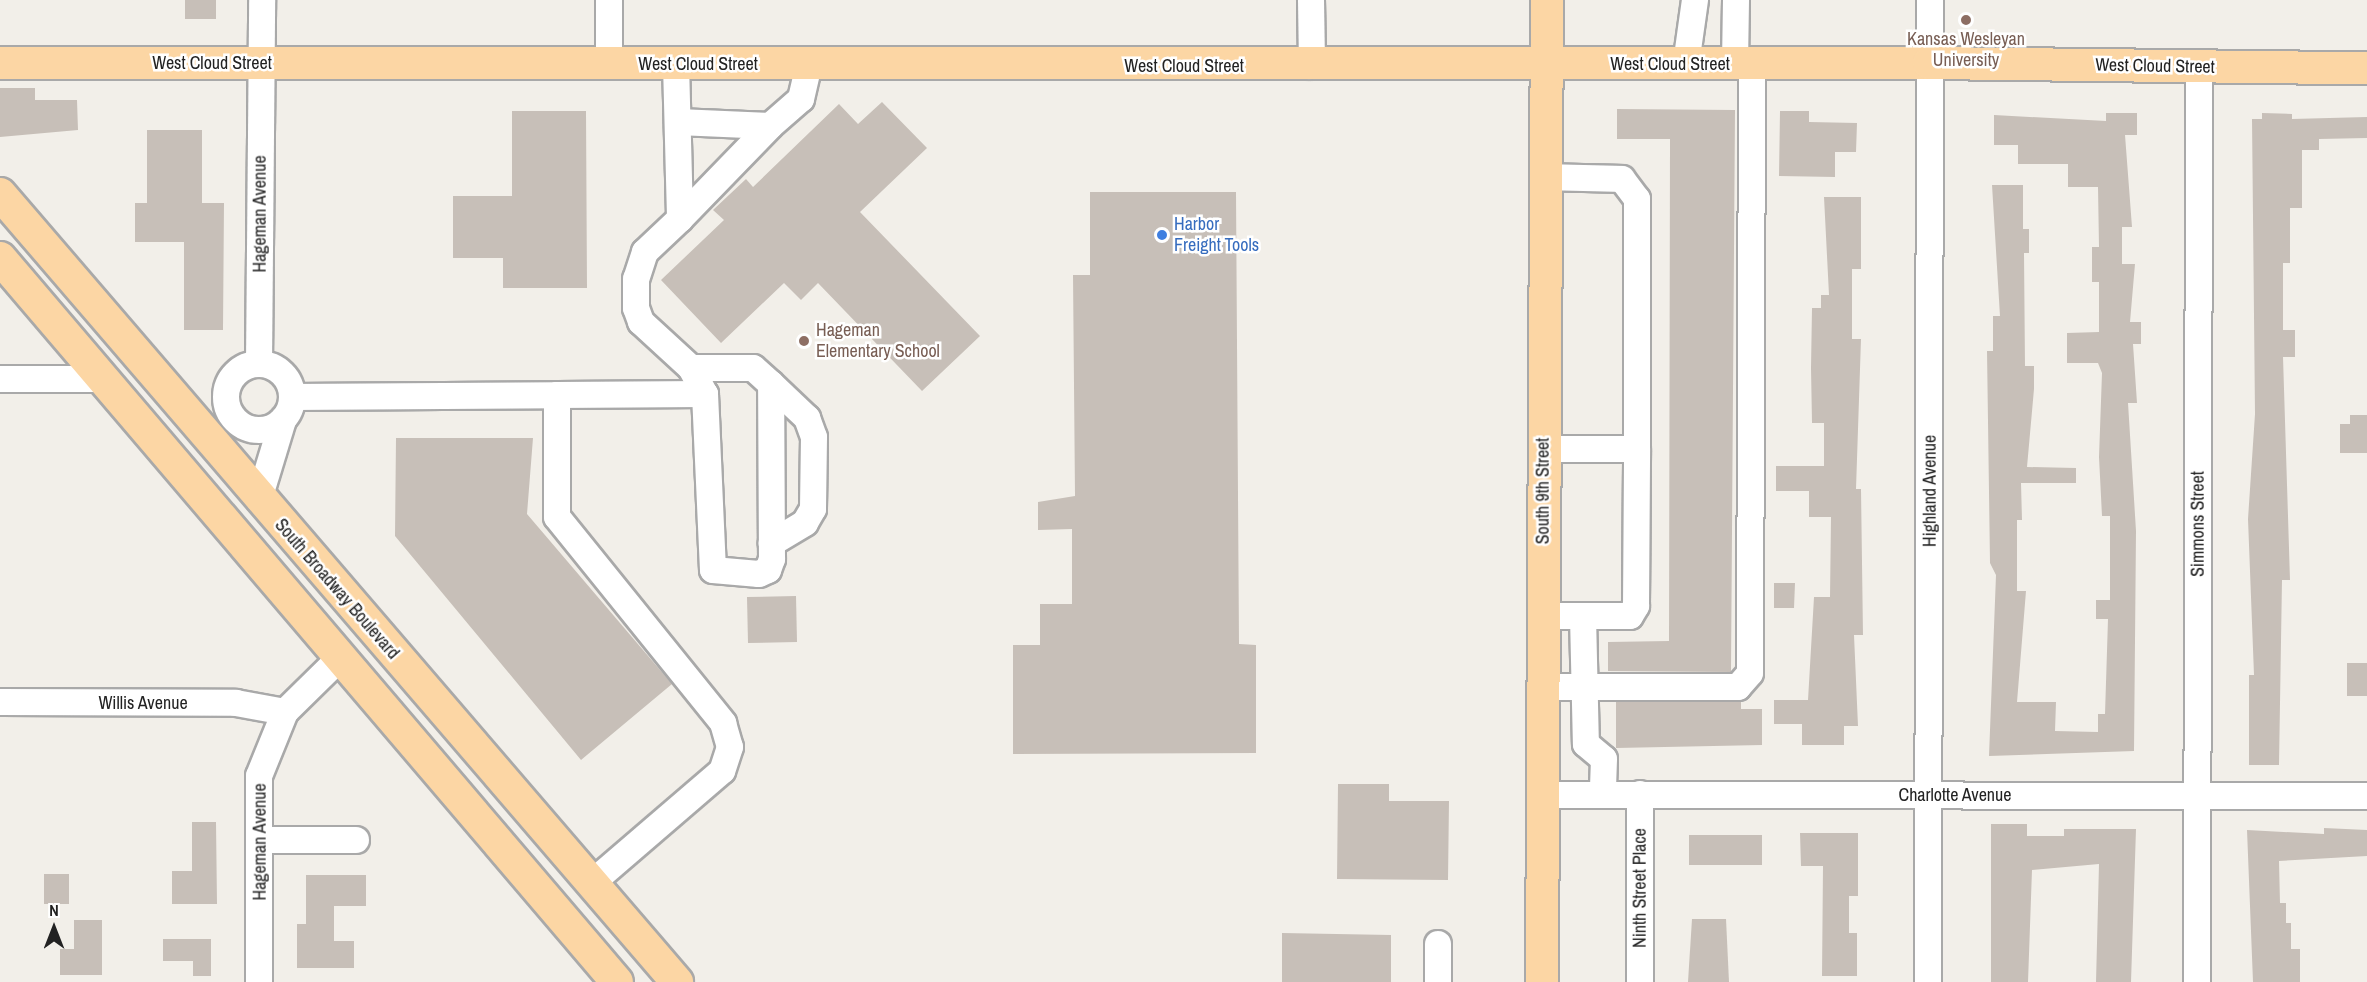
<!DOCTYPE html>
<html>
<head>
<meta charset="utf-8">
<style>
	body { margin:0 }
	#map { position:relative; width:2367px; height:982px; overflow:hidden; background:#f2efe9; font-family:"Archivo Narrow",sans-serif }
	div>[style] { position:absolute }
	.building>* { inset:0; background:#c7bfb8 }
	.roads { filter:drop-shadow(2px 0 #a9a9a9) drop-shadow(-2px 0 #a9a9a9) drop-shadow(0 2px #a9a9a9) drop-shadow(0 -2px #a9a9a9) }
	.minor>* { height:26px; margin:-13px; padding:0 13px; transform-origin:13px; border-radius:13px; background:#fff }
	.minor>.ring { margin:-13px; padding:0; box-sizing:content-box; background:none; border:26px solid #fff; border-radius:50% }
	.major>* { height:32px; margin:-16px; padding:0 16px; transform-origin:16px; border-radius:16px; background:#fcd6a4 }
	.dots>* { width:16px; height:16px; translate:-50% -50%; box-sizing:border-box; border:3px solid #fff; border-radius:50% }
	span { translate:-50% -50%; white-space:nowrap; text-align:center; line-height:1.15; -webkit-text-stroke:5px #fff; paint-order:stroke }
	.education-label { font-size:18px; color:#785e54 }
	.left { translate:0 -50%; text-align:left }
	.street-label { font-size:18px; color:#222 }
	.shop-label { font-size:18px; color:#366cbe }
	.north { position:absolute; left:24px; top:898px; width:60px; height:60px; -webkit-text-stroke:4px #fff; paint-order:stroke; rotate:0deg; font-size:16px; font-weight:700; line-height:24px; text-align:center; color:#222 }
	.north::after { content:''; display:block; margin:auto; width:21px; height:27px; background:#222; clip-path:polygon(50% 0,100% 100%,50% 72%,0 100%) }
</style>
</head>
<body>
<div id="map">
	<div class="building">
		<i style="clip-path:polygon(185px 0,216px 0,216px 19px,185px 19px)"></i>
		<i style="clip-path:polygon(0 88px,35px 88px,35px 100px,77px 100px,78px 130px,0 137px)"></i>
		<i style="clip-path:polygon(882px 102px,927px 148px,860px 212px,980px 336px,922px 391px,818px 283px,801px 300px,784px 283px,721px 343px,661px 280px,724px 220px,713px 210px,746px 179px,753px 187px,839px 104px,858px 124px)"></i>
		<i style="clip-path:polygon(1617px 109px,1735px 110px,1731px 672px,1608px 671px,1608px 642px,1669px 641px,1670px 139px,1617px 139px)"></i>
		<i style="clip-path:polygon(512px 111px,586px 111px,587px 288px,503px 288px,503px 258px,453px 258px,453px 196px,512px 196px)"></i>
		<i style="clip-path:polygon(1780px 111px,1809px 111px,1809px 122px,1857px 123px,1856px 152px,1835px 152px,1835px 177px,1779px 176px)"></i>
		<i style="clip-path:polygon(2106px 113px,2137px 113px,2137px 135px,2125px 135px,2132px 227px,2122px 227px,2122px 264px,2135px 264px,2130px 322px,2141px 322px,2141px 344px,2133px 344px,2137px 403px,2128px 403px,2136px 531px,2134px 751px,1989px 756px,1996px 575px,1990px 563px,1987px 351px,1993px 351px,1993px 316px,2000px 316px,1992px 185px,2023px 185px,2023px 229px,2029px 229px,2029px 253px,2024px 253px,2025px 366px,2034px 366px,2034px 389px,2027px 467px,2076px 468px,2076px 483px,2021px 483px,2022px 520px,2017px 520px,2017px 591px,2026px 591px,2017px 702px,2056px 702px,2055px 731px,2098px 732px,2098px 714px,2105px 714px,2108px 619px,2096px 619px,2096px 600px,2110px 600px,2110px 516px,2102px 516px,2099px 457px,2102px 373px,2098px 363px,2067px 363px,2067px 333px,2099px 332px,2099px 282px,2092px 282px,2092px 247px,2099px 247px,2098px 187px,2068px 187px,2068px 164px,2018px 164px,2018px 145px,1994px 145px,1994px 115px,2106px 121px)"></i>
		<i style="clip-path:polygon(2262px 113px,2292px 114px,2292px 119px,2367px 117px,2367px 138px,2319px 139px,2319px 150px,2302px 150px,2302px 208px,2290px 208px,2290px 263px,2283px 263px,2283px 330px,2295px 330px,2295px 357px,2283px 357px,2290px 580px,2282px 580px,2279px 765px,2249px 765px,2249px 675px,2254px 675px,2248px 519px,2255px 414px,2252px 119px,2262px 119px)"></i>
		<i style="clip-path:polygon(147px 130px,202px 130px,202px 203px,224px 203px,223px 330px,184px 330px,184px 242px,135px 242px,135px 203px,147px 203px)"></i>
		<i style="clip-path:polygon(1090px 192px,1236px 192px,1239px 644px,1256px 645px,1256px 753px,1013px 754px,1013px 645px,1040px 645px,1040px 604px,1072px 604px,1072px 529px,1038px 530px,1038px 502px,1075px 496px,1073px 275px,1090px 275px)"></i>
		<i style="clip-path:polygon(1824px 197px,1861px 197px,1861px 269px,1852px 269px,1852px 339px,1861px 339px,1856px 489px,1861px 489px,1863px 635px,1854px 635px,1858px 726px,1844px 726px,1844px 745px,1802px 745px,1802px 724px,1774px 724px,1774px 700px,1808px 700px,1814px 597px,1830px 597px,1831px 517px,1809px 517px,1809px 491px,1776px 491px,1776px 466px,1824px 466px,1824px 423px,1812px 423px,1811px 368px,1812px 308px,1821px 308px,1821px 295px,1829px 295px)"></i>
		<i style="clip-path:polygon(2350px 415px,2367px 415px,2367px 453px,2340px 453px,2340px 424px,2350px 424px)"></i>
		<i style="clip-path:polygon(396px 438px,533px 438px,527px 514px,672px 684px,581px 760px,395px 536px)"></i>
		<i style="clip-path:polygon(1774px 583px,1795px 583px,1794px 608px,1774px 608px)"></i>
		<i style="clip-path:polygon(796px 596px,797px 642px,748px 643px,747px 597px)"></i>
		<i style="clip-path:polygon(2347px 663px,2367px 663px,2367px 696px,2347px 696px)"></i>
		<i style="clip-path:polygon(1741px 701px,1741px 709px,1762px 709px,1762px 745px,1616px 748px,1616px 702px)"></i>
		<i style="clip-path:polygon(1338px 784px,1389px 784px,1389px 801px,1449px 801px,1448px 880px,1337px 879px)"></i>
		<i style="clip-path:polygon(192px 822px,216px 822px,217px 904px,172px 904px,172px 871px,192px 871px)"></i>
		<i style="clip-path:polygon(1991px 824px,2027px 824px,2027px 836px,2064px 836px,2064px 829px,2136px 829px,2131px 982px,2096px 982px,2099px 864px,2032px 870px,2028px 982px,1991px 982px)"></i>
		<i style="clip-path:polygon(2324px 828px,2367px 830px,2367px 856px,2279px 861px,2280px 903px,2286px 903px,2286px 923px,2291px 923px,2291px 949px,2300px 949px,2300px 982px,2253px 982px,2247px 830px,2324px 834px)"></i>
		<i style="clip-path:polygon(1800px 833px,1858px 833px,1858px 896px,1849px 896px,1849px 933px,1857px 933px,1857px 976px,1822px 976px,1823px 866px,1801px 866px)"></i>
		<i style="clip-path:polygon(1689px 835px,1762px 835px,1762px 865px,1689px 865px)"></i>
		<i style="clip-path:polygon(44px 874px,69px 874px,69px 904px,44px 904px)"></i>
		<i style="clip-path:polygon(306px 875px,366px 875px,366px 906px,334px 906px,334px 941px,354px 941px,354px 968px,297px 968px,297px 924px,306px 924px)"></i>
		<i style="clip-path:polygon(1692px 919px,1726px 919px,1729px 982px,1688px 982px)"></i>
		<i style="clip-path:polygon(74px 920px,102px 920px,102px 975px,60px 975px,60px 949px,74px 949px)"></i>
		<i style="clip-path:polygon(1282px 933px,1391px 935px,1391px 982px,1282px 982px)"></i>
		<i style="clip-path:polygon(163px 939px,211px 939px,211px 976px,193px 976px,193px 961px,163px 961px)"></i>
	</div>
	<div class="roads">
		<div class="minor">
			<i style="left:1311px;top:0;width:66px;rotate:89.1deg"></i>
			<i style="left:609px;top:64px;width:64px;rotate:-90deg"></i>
			<i style="left:676px;top:64px;width:155px;rotate:88.5deg"></i>
			<i style="left:680px;top:219px;width:129px;rotate:-45.9deg"></i>
			<i style="left:770px;top:126px;width:92px;rotate:-177.5deg"></i>
			<i style="left:1686px;top:64px;width:65px;rotate:-82deg"></i>
			<i style="left:1735px;top:64px;width:64px;rotate:-89.1deg"></i>
			<i style="left:770px;top:126px;width:41px;rotate:-41.1deg"></i>
			<i style="left:801px;top:99px;width:36px;rotate:-77deg"></i>
			<i style="left:680px;top:219px;width:48px;rotate:136.7deg"></i>
			<i style="left:645px;top:252px;width:28px;rotate:108deg"></i>
			<i style="left:636px;top:279px;width:29px;rotate:90deg"></i>
			<i style="left:636px;top:308px;width:15px;rotate:70deg"></i>
			<i style="left:641px;top:322px;width:68px;rotate:42.6deg"></i>
			<i style="left:691px;top:368px;width:30px;rotate:62deg"></i>
			<i style="left:705px;top:394px;width:176px;rotate:87.4deg"></i>
			<i style="left:713px;top:570px;width:46px;rotate:5deg"></i>
			<i style="left:759px;top:574px;width:10px;rotate:-24deg"></i>
			<i style="left:768px;top:570px;width:12px;rotate:-70deg"></i>
			<i style="left:772px;top:559px;width:175px;rotate:-90.3deg"></i>
			<i style="left:771px;top:384px;width:24px;rotate:-138deg"></i>
			<i style="left:753px;top:368px;width:62px;rotate:180deg"></i>
			<i class="ring" style="left:226px;top:364px;width:40px;height:40px"></i>
			<i style="left:259px;top:364px;width:364px;rotate:-89.5deg"></i>
			<i style="left:0;top:379px;width:99px"></i>
			<i style="left:771px;top:384px;width:50px;rotate:43.4deg"></i>
			<i style="left:807px;top:418px;width:20px;rotate:70deg"></i>
			<i style="left:814px;top:437px;width:72px;rotate:90.8deg"></i>
			<i style="left:813px;top:509px;width:16px;rotate:120deg"></i>
			<i style="left:805px;top:523px;width:39px;rotate:149deg"></i>
			<i style="left:557px;top:395px;width:148px;rotate:-0.4deg"></i>
			<i style="left:292px;top:397px;width:265px;rotate:-0.4deg"></i>
			<i style="left:557px;top:395px;width:122px;rotate:90deg"></i>
			<i style="left:557px;top:517px;width:265px;rotate:51.1deg"></i>
			<i style="left:723px;top:723px;width:25px;rotate:74deg"></i>
			<i style="left:730px;top:747px;width:25px;rotate:108deg"></i>
			<i style="left:722px;top:771px;width:172px;rotate:139.3deg"></i>
			<i style="left:1544px;top:449px;width:93px"></i>
			<i style="left:1637px;top:449px;width:250px;rotate:-90deg"></i>
			<i style="left:1637px;top:199px;width:25px;rotate:-127deg"></i>
			<i style="left:1622px;top:179px;width:77px;rotate:-178.5deg"></i>
			<i style="left:259px;top:499px;width:83px;rotate:-73.1deg"></i>
			<i style="left:1543px;top:616px;width:87px"></i>
			<i style="left:1630px;top:616px;width:12px;rotate:-59deg"></i>
			<i style="left:1636px;top:606px;width:157px;rotate:-89.6deg"></i>
			<i style="left:1583px;top:616px;width:128px;rotate:88.7deg"></i>
			<i style="left:1586px;top:744px;width:23px;rotate:40deg"></i>
			<i style="left:1604px;top:759px;width:35px;rotate:92deg"></i>
			<i style="left:1543px;top:687px;width:195px"></i>
			<i style="left:1738px;top:687px;width:18px;rotate:-49deg"></i>
			<i style="left:1750px;top:673px;width:609px;rotate:-89.81deg"></i>
			<i style="left:0;top:702px;width:236px;rotate:0.2deg"></i>
			<i style="left:236px;top:703px;width:50px;rotate:10.4deg"></i>
			<i style="left:1640px;top:794px;width:188px;rotate:90deg"></i>
			<i style="left:1542px;top:795px;width:825px;rotate:0.07deg"></i>
			<i style="left:259px;top:840px;width:97px"></i>
			<i style="left:259px;top:982px;width:206px;rotate:-90deg"></i>
			<i style="left:259px;top:776px;width:69px;rotate:-67.9deg"></i>
			<i style="left:285px;top:712px;width:77px;rotate:-44.5deg"></i>
			<i style="left:1438px;top:982px;width:38px;rotate:-90deg"></i>
			<i style="left:1928px;top:982px;width:982px;rotate:-89.88deg"></i>
			<i style="left:2197px;top:982px;width:916px;rotate:-89.87deg"></i>
		</div>
		<div class="major">
			<i style="left:0;top:63px;width:1929px"></i>
			<i style="left:1929px;top:63px;width:438px;rotate:0.7deg"></i>
			<i style="left:0;top:194px;width:1039px;rotate:49.33deg"></i>
			<i style="left:0;top:258px;width:951px;rotate:49.56deg"></i>
			<i style="left:1542px;top:982px;width:982px;rotate:-89.71deg"></i>
		</div>
	</div>
	<div class="dots">
		<i style="left:1966px;top:20px;background:#8d6e63"></i>
		<i style="left:1162px;top:235px;background:#3f7fe0"></i>
		<i style="left:804px;top:341px;background:#8d6e63"></i>
	</div>
	<div class="education-label">
		<span style="left:1966px;top:50px">Kansas Wesleyan<br>University</span>
		<span class="left" style="left:816px;top:341px">Hageman<br>Elementary School</span>
	</div>
	<div class="street-label">
		<span style="left:212px;top:63px">West Cloud Street</span>
		<span style="left:698px;top:64px">West Cloud Street</span>
		<span style="left:1670px;top:64px">West Cloud Street</span>
		<span style="left:1184px;top:66px">West Cloud Street</span>
		<span style="left:2155px;top:66px;rotate:1deg">West Cloud Street</span>
		<span style="left:260px;top:214px;rotate:-90deg">Hageman Avenue</span>
		<span style="left:1543px;top:491px;rotate:-90deg">South 9th Street</span>
		<span style="left:1930px;top:491px;rotate:-90deg">Highland Avenue</span>
		<span style="left:2198px;top:524px;rotate:-90deg">Simmons Street</span>
		<span style="left:337px;top:589px;rotate:49deg">South Broadway Boulevard</span>
		<span style="left:143px;top:703px">Willis Avenue</span>
		<span style="left:1955px;top:795px">Charlotte Avenue</span>
		<span style="left:260px;top:842px;rotate:-90deg">Hageman Avenue</span>
		<span style="left:1640px;top:888px;rotate:-90deg">Ninth Street Place</span>
	</div>
	<div class="shop-label">
		<span class="left" style="left:1174px;top:235px">Harbor<br>Freight Tools</span>
	</div>
	<div class="north">N</div>
</div>
</body>
</html>
